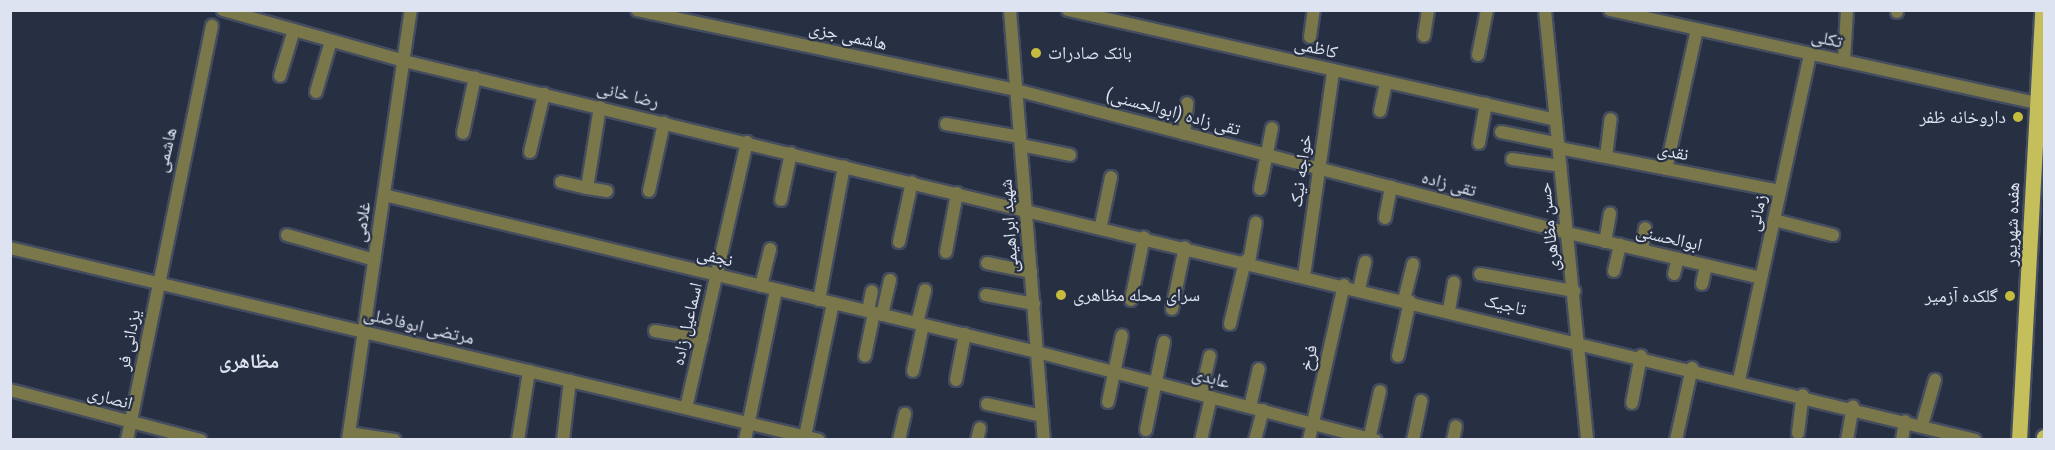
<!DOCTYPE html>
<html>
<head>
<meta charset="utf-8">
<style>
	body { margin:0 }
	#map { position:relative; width:2055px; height:450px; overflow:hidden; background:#272f43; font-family:"Roboto Condensed","Noto Naskh Arabic",sans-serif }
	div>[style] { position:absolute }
	.roads { filter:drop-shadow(2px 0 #444c5f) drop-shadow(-2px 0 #444c5f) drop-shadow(0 2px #444c5f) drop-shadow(0 -2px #444c5f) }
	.minor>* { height:12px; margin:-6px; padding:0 6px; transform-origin:6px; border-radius:6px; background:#7a774a }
	.primary>* { height:15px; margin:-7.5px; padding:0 7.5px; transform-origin:7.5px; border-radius:7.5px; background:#c4be5b }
	.dots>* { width:16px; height:16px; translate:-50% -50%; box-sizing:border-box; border:3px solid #272f43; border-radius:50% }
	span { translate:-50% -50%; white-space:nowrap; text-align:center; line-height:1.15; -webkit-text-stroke:4.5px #272f43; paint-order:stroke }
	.street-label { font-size:18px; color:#dde3f0 }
	.poi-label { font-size:18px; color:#dde3f0 }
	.left { translate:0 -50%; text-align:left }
	.right { translate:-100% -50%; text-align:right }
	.neighbourhood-label { font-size:20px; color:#dde3f0; font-weight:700 }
	.frame { position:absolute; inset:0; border:12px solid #dde3f0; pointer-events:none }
</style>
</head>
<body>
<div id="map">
	<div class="roads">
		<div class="minor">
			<i style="left:223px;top:10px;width:188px;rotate:15.7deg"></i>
			<i style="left:404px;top:61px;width:1616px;rotate:13.56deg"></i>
			<i style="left:637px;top:10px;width:387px;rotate:11.9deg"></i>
			<i style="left:1016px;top:90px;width:570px;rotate:14.52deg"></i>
			<i style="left:1568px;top:233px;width:198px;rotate:13.1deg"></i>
			<i style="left:1010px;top:10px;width:431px;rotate:85.5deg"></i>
			<i style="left:1068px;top:10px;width:500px;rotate:12.7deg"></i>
			<i style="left:1545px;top:10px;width:432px;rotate:84.4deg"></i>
			<i style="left:1610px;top:10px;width:436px;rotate:12.3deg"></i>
			<i style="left:1897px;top:12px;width:2px;rotate:-90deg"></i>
			<i style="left:1424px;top:36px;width:26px;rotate:-81deg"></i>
			<i style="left:1310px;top:37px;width:27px;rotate:-82deg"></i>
			<i style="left:1478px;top:55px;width:46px;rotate:-78.7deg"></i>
			<i style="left:1844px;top:61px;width:51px;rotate:-86.6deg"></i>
			<i style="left:280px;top:76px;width:48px;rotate:-73.1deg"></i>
			<i style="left:316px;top:92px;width:53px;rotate:-73.6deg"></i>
			<i style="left:1380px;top:111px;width:30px;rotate:-78deg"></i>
			<i style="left:946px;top:124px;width:75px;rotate:10deg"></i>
			<i style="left:1501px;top:132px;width:59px;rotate:11.7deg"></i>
			<i style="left:463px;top:133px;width:57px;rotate:-77.9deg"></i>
			<i style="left:1184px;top:134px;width:31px;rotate:-84deg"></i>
			<i style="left:1479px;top:143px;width:40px;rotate:-80deg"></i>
			<i style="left:1021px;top:145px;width:50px;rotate:11.5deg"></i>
			<i style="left:1559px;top:148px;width:225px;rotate:11deg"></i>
			<i style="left:530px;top:152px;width:60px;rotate:-76.4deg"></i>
			<i style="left:1606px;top:157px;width:38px;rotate:-83deg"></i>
			<i style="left:1512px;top:159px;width:49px;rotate:8.1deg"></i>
			<i style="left:1666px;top:169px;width:143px;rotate:-77.5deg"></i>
			<i style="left:561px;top:182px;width:27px;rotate:13deg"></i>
			<i style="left:587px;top:188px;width:82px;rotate:-80.9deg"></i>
			<i style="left:587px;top:188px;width:20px;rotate:9deg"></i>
			<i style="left:1260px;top:189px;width:62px;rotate:-78.9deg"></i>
			<i style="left:649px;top:191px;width:70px;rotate:-77.6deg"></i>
			<i style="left:384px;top:195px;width:672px;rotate:13.52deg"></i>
			<i style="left:1037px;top:352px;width:350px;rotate:14.6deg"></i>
			<i style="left:781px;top:200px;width:48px;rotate:-78deg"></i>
			<i style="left:1385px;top:218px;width:32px;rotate:-79deg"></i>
			<i style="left:1774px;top:220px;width:61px;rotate:14.3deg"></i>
			<i style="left:1101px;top:225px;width:49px;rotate:-78.2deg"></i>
			<i style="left:287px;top:235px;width:91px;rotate:15.9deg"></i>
			<i style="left:899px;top:242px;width:61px;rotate:-77.8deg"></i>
			<i style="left:1605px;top:242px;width:29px;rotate:-80deg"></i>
			<i style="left:10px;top:248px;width:831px;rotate:13.35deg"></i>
			<i style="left:1642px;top:250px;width:22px;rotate:-82deg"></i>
			<i style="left:946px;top:252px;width:60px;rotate:-79.4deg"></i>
			<i style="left:1249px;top:262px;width:40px;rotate:-80deg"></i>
			<i style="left:987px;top:263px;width:45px;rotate:11.6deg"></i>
			<i style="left:1614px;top:271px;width:27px;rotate:-77deg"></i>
			<i style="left:1480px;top:274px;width:96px;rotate:10.3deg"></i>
			<i style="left:1674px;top:274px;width:16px;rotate:-76deg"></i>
			<i style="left:1304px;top:276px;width:207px;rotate:-81.9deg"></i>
			<i style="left:1702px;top:284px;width:19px;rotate:-78deg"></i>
			<i style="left:761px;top:286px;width:38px;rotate:-76deg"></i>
			<i style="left:1359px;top:289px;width:28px;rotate:-77deg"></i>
			<i style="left:986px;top:295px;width:49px;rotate:10.6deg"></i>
			<i style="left:819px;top:300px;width:136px;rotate:-79.4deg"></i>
			<i style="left:1131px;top:300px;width:64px;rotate:-78.3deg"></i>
			<i style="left:1404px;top:300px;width:37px;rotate:-76deg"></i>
			<i style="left:1172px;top:309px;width:63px;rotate:-78.2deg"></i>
			<i style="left:1449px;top:310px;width:28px;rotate:-80deg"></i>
			<i style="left:868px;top:311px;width:20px;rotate:-79deg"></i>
			<i style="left:882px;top:315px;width:36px;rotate:-77deg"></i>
			<i style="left:917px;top:323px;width:34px;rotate:-76deg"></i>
			<i style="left:1230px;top:324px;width:65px;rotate:-76.6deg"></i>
			<i style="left:655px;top:331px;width:48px;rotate:9.7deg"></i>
			<i style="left:865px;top:356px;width:44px;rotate:-78.2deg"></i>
			<i style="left:1398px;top:356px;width:56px;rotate:-77.7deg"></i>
			<i style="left:913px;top:371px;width:47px;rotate:-77.7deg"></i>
			<i style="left:956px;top:380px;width:47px;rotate:-78.9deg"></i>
			<i style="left:1739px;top:380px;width:334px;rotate:-77.7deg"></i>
			<i style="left:10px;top:390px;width:197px;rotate:14.7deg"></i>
			<i style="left:1201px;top:394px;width:39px;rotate:-77deg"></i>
			<i style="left:1108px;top:402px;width:68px;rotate:-78.2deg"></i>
			<i style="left:1632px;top:403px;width:48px;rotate:-79.2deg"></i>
			<i style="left:987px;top:404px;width:56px;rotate:12.3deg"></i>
			<i style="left:1250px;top:407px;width:39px;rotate:-77deg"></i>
			<i style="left:686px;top:408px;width:273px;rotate:-77.1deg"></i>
			<i style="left:1922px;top:425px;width:47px;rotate:-73.9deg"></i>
			<i style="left:1146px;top:430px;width:90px;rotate:-78.4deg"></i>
			<i style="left:349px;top:433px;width:46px;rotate:8.8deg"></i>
			<i style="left:1798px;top:433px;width:38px;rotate:-83deg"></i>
			<i style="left:805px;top:436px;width:136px;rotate:-78.1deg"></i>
			<i style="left:127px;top:440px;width:423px;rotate:-78.4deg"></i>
			<i style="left:348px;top:440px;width:435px;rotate:-81.7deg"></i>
			<i style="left:518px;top:440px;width:70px;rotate:-80.9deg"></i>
			<i style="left:563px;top:440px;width:60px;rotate:-83.3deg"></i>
			<i style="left:745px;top:440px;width:153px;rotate:-78.3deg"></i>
			<i style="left:899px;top:440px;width:27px;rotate:-77deg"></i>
			<i style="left:977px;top:440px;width:12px;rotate:-76deg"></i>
			<i style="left:1201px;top:440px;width:44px;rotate:-76.9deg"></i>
			<i style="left:1255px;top:440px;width:31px;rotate:-75deg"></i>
			<i style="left:1309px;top:440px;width:159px;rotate:-77.3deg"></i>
			<i style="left:1369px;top:440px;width:50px;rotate:-77.3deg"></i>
			<i style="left:1413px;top:440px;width:40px;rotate:-78deg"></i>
			<i style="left:1453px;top:440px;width:14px;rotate:-78deg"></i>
			<i style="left:1676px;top:440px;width:74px;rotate:-77.5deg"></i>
			<i style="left:1847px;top:440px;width:34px;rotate:-80deg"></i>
			<i style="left:1902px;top:440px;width:19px;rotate:-81deg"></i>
		</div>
		<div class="primary">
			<i style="left:2019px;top:440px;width:431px;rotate:-86.9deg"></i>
			<i style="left:2044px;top:440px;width:3px;rotate:-90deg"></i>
		</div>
	</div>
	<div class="dots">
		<i style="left:1036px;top:53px;background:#c5bc3d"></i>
		<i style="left:2018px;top:117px;background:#c5bc3d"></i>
		<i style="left:1061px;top:295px;background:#c5bc3d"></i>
		<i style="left:2010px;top:296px;background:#c5bc3d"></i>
	</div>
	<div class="street-label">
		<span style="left:848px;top:36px;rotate:12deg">هاشمی جزی</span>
		<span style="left:1827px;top:39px;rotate:12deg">تکلی</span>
		<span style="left:1316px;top:48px;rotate:13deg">کاظمی</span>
		<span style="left:628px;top:95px;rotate:14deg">رضا خانی</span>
		<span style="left:1173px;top:112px;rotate:15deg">تقی زاده (ابوالحسنی)</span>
		<span style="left:166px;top:150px;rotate:-77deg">هاشمی</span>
		<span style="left:1673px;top:152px;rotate:11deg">نقدی</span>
		<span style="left:1301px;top:171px;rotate:-82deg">خواجه نیک</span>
		<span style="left:1449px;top:184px;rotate:15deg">تقی زاده</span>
		<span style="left:1757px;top:213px;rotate:-78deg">زمانی</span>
		<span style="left:362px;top:222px;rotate:-82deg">غلامی</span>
		<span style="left:2012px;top:224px;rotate:-88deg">هفده شهریور</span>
		<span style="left:1009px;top:226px;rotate:-94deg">شهید ابراهیمی</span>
		<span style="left:1549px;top:227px;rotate:-96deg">حسن مظاهری</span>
		<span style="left:1669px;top:238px;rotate:13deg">ابوالحسنی</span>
		<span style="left:715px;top:257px;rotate:13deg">نجفی</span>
		<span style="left:1505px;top:305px;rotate:13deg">تاجیک</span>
		<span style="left:687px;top:324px;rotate:-77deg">اسماعیل زاده</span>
		<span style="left:419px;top:326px;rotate:13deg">مرتضی ابوفاضلی</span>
		<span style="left:129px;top:340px;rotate:-79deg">یزدانی فر</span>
		<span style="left:1309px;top:358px;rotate:-77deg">فرخ</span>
		<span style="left:1211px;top:378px;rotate:15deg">عابدی</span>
		<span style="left:110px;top:398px;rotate:15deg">انصاری</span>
	</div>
	<div class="poi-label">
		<span class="left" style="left:1048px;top:53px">بانک صادرات</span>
		<span class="right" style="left:2006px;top:117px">داروخانه ظفر</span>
		<span class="left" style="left:1073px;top:295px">سرای محله مظاهری</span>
		<span class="right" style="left:1998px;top:296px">گلكده آزمير</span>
	</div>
	<div class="neighbourhood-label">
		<span style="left:249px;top:361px">مظاهری</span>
	</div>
	<div class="frame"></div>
</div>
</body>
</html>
